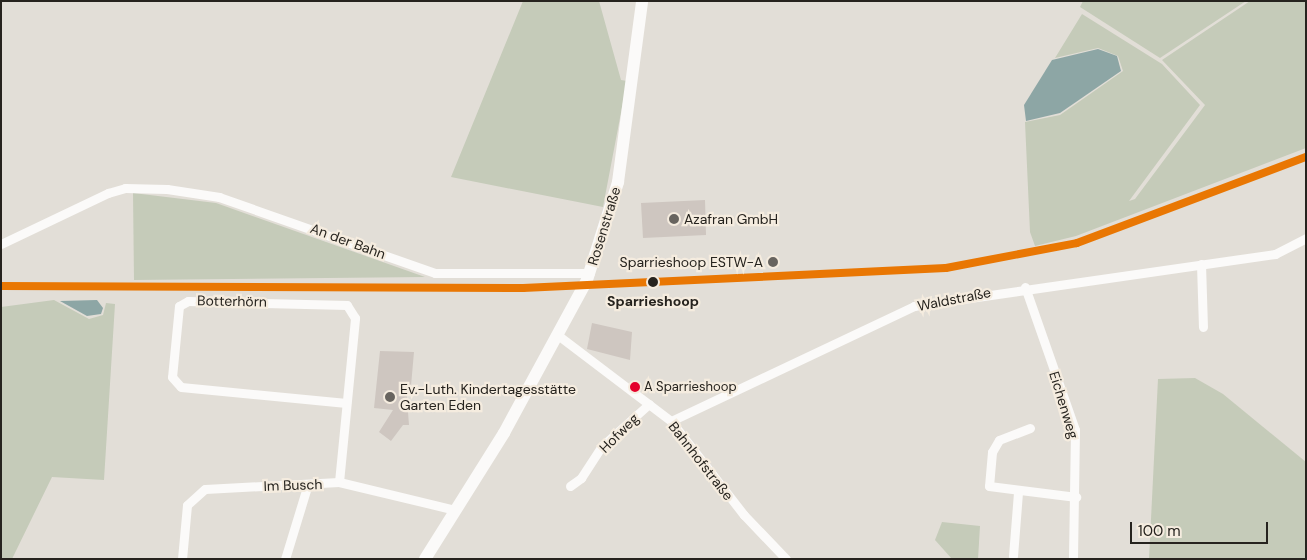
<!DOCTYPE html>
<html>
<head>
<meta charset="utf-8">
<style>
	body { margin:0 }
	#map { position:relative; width:1307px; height:560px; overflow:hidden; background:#e2ded7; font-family:"DM Sans",sans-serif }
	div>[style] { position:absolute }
	.green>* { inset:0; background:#c5cbb9 }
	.water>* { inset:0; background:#8da6a5 }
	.building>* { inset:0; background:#cec6c0 }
	.street>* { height:9px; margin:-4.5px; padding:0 4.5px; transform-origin:4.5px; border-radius:4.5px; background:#fbfaf9 }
	.secondary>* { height:12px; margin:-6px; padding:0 6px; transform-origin:6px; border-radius:6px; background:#fbfaf9 }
	.rail-1>* { height:8px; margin:-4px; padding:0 4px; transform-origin:4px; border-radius:4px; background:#e97703 }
	.dots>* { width:14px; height:14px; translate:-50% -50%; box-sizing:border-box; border:2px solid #f5ecdf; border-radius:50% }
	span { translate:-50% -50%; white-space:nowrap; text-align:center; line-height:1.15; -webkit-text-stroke:4.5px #f5ecdf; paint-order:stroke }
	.bus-label { font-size:13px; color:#26231e }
	.left { translate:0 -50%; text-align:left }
	.poi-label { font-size:14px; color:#26231e }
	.right { translate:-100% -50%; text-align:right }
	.street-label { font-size:14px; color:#26231e }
	.stop-label { font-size:14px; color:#26231e; font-weight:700 }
	.frame { position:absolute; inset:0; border:2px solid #26231e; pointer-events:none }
	.scale { position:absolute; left:1130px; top:522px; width:138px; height:22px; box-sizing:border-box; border:2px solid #26231e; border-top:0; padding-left:6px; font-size:15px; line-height:18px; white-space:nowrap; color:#26231e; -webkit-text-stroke:4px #f5ecdf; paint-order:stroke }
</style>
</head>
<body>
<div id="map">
	<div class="green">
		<i style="clip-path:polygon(523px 1px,599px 1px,621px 80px,627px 81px,603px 207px,451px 177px)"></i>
		<i style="clip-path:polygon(1083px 1px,1246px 1px,1160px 58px,1080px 7px)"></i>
		<i style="clip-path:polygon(1250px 1px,1306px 1px,1306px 148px,1076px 236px,1035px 246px,1030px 232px,1025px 122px,1060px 115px,1123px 71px,1118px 56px,1098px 48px,1055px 58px,1082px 14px,1162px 64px,1200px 105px,1129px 201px,1135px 199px,1205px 105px,1162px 60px)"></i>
		<i style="clip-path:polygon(133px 193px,216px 203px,425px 277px,134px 280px)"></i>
		<i style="clip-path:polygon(54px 300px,89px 319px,103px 315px,106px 303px,115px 304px,104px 480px,52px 477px,12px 559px,1px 559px,1px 307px)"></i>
		<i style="clip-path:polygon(1195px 378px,1223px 394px,1306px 462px,1306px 559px,1149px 559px,1158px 379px)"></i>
		<i style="clip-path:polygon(942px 522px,980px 526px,978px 559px,952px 559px,935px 540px)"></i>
	</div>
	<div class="water">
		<i style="clip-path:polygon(1098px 49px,1117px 56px,1121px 71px,1060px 113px,1026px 121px,1024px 105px,1052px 60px)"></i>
		<i style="clip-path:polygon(97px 300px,103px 308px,101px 314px,87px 316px,60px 301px)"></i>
	</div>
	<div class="building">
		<i style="clip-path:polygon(705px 200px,706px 235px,643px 238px,641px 203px)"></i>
		<i style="clip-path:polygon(592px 323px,632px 332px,630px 360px,587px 349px)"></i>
		<i style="clip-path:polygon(380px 351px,414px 352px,411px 386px,406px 386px,409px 425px,403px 425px,391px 441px,379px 432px,393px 410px,374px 408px)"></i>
	</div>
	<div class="street">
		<i style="left:1px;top:244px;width:119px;rotate:-25.5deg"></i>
		<i style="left:108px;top:193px;width:18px;rotate:-16deg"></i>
		<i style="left:125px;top:188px;width:42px;rotate:1.4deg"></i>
		<i style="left:167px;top:189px;width:53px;rotate:8.7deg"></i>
		<i style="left:219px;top:197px;width:229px;rotate:19.4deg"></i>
		<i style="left:435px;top:273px;width:155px"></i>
		<i style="left:1201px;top:264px;width:63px;rotate:88.2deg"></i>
		<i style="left:1025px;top:287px;width:151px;rotate:70.7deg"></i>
		<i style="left:1075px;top:430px;width:129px;rotate:90.9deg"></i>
		<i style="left:559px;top:336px;width:141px;rotate:37.2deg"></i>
		<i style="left:671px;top:421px;width:119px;rotate:52.2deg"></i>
		<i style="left:744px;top:515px;width:61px;rotate:46.3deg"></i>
		<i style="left:671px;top:421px;width:269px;rotate:-25.3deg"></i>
		<i style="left:914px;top:306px;width:365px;rotate:-8.2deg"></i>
		<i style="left:1275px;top:254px;width:35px;rotate:-27deg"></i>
		<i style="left:1030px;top:428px;width:33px;rotate:159deg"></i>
		<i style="left:999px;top:440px;width:14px;rotate:120deg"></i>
		<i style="left:992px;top:452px;width:34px;rotate:95deg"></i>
		<i style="left:989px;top:486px;width:88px;rotate:7.2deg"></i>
		<i style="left:339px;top:482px;width:165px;rotate:-84.4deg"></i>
		<i style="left:355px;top:318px;width:15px;rotate:-122deg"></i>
		<i style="left:347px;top:305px;width:159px;rotate:-178.6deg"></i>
		<i style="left:188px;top:301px;width:10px;rotate:151deg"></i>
		<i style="left:179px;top:306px;width:71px;rotate:95.6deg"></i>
		<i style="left:172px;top:377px;width:13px;rotate:48deg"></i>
		<i style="left:181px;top:387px;width:166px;rotate:5.5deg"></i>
		<i style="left:570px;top:486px;width:14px;rotate:-36deg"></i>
		<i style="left:581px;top:478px;width:38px;rotate:-57deg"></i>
		<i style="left:602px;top:446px;width:63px;rotate:-41.8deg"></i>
		<i style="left:1013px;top:556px;width:64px;rotate:-85.5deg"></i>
		<i style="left:182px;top:559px;width:54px;rotate:-84.7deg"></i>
		<i style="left:187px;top:505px;width:24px;rotate:-42deg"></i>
		<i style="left:205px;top:489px;width:134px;rotate:-3deg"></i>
		<i style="left:339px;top:482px;width:120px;rotate:13.5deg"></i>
		<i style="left:285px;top:559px;width:75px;rotate:-73deg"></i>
	</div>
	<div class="secondary">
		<i style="left:425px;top:559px;width:149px;rotate:-57.9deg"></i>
		<i style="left:504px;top:433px;width:174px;rotate:-61.5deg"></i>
		<i style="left:587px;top:280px;width:103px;rotate:-72.4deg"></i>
		<i style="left:618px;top:182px;width:183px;rotate:-82.4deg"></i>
	</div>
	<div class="rail-1">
		<i style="left:1px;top:286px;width:522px;rotate:0.22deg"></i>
		<i style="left:523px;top:288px;width:423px;rotate:-2.7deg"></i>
		<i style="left:946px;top:268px;width:133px;rotate:-10.8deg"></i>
		<i style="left:1077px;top:243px;width:245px;rotate:-20.6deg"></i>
	</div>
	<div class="dots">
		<i style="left:674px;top:219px;background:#68645f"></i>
		<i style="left:773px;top:262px;background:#68645f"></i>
		<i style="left:653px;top:282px;background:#26231e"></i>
		<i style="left:635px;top:387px;background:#e4002b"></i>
		<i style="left:390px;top:397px;background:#68645f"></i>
	</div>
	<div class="bus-label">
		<span class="left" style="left:644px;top:387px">A Sparrieshoop</span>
	</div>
	<div class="poi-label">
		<span class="left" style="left:684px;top:219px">Azafran GmbH</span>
		<span class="right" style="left:763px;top:262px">Sparrieshoop ESTW-A</span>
		<span class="left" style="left:400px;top:397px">Ev.-Luth. Kindertagesstätte<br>Garten Eden</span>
	</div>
	<div class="street-label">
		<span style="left:604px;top:226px;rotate:-73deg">Rosenstraße</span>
		<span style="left:348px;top:241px;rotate:20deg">An der Bahn</span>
		<span style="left:954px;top:299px;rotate:-11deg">Waldstraße</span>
		<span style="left:232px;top:301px;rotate:1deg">Botterhörn</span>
		<span style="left:1064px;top:405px;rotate:73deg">Eichenweg</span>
		<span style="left:619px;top:433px;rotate:-45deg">Hofweg</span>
		<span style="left:701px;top:461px;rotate:52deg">Bahnhofstraße</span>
		<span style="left:293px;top:485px;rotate:-2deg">Im Busch</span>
	</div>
	<div class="stop-label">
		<span style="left:653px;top:301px">Sparrieshoop</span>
	</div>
	<div class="frame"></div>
	<div class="scale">100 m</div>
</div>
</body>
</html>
